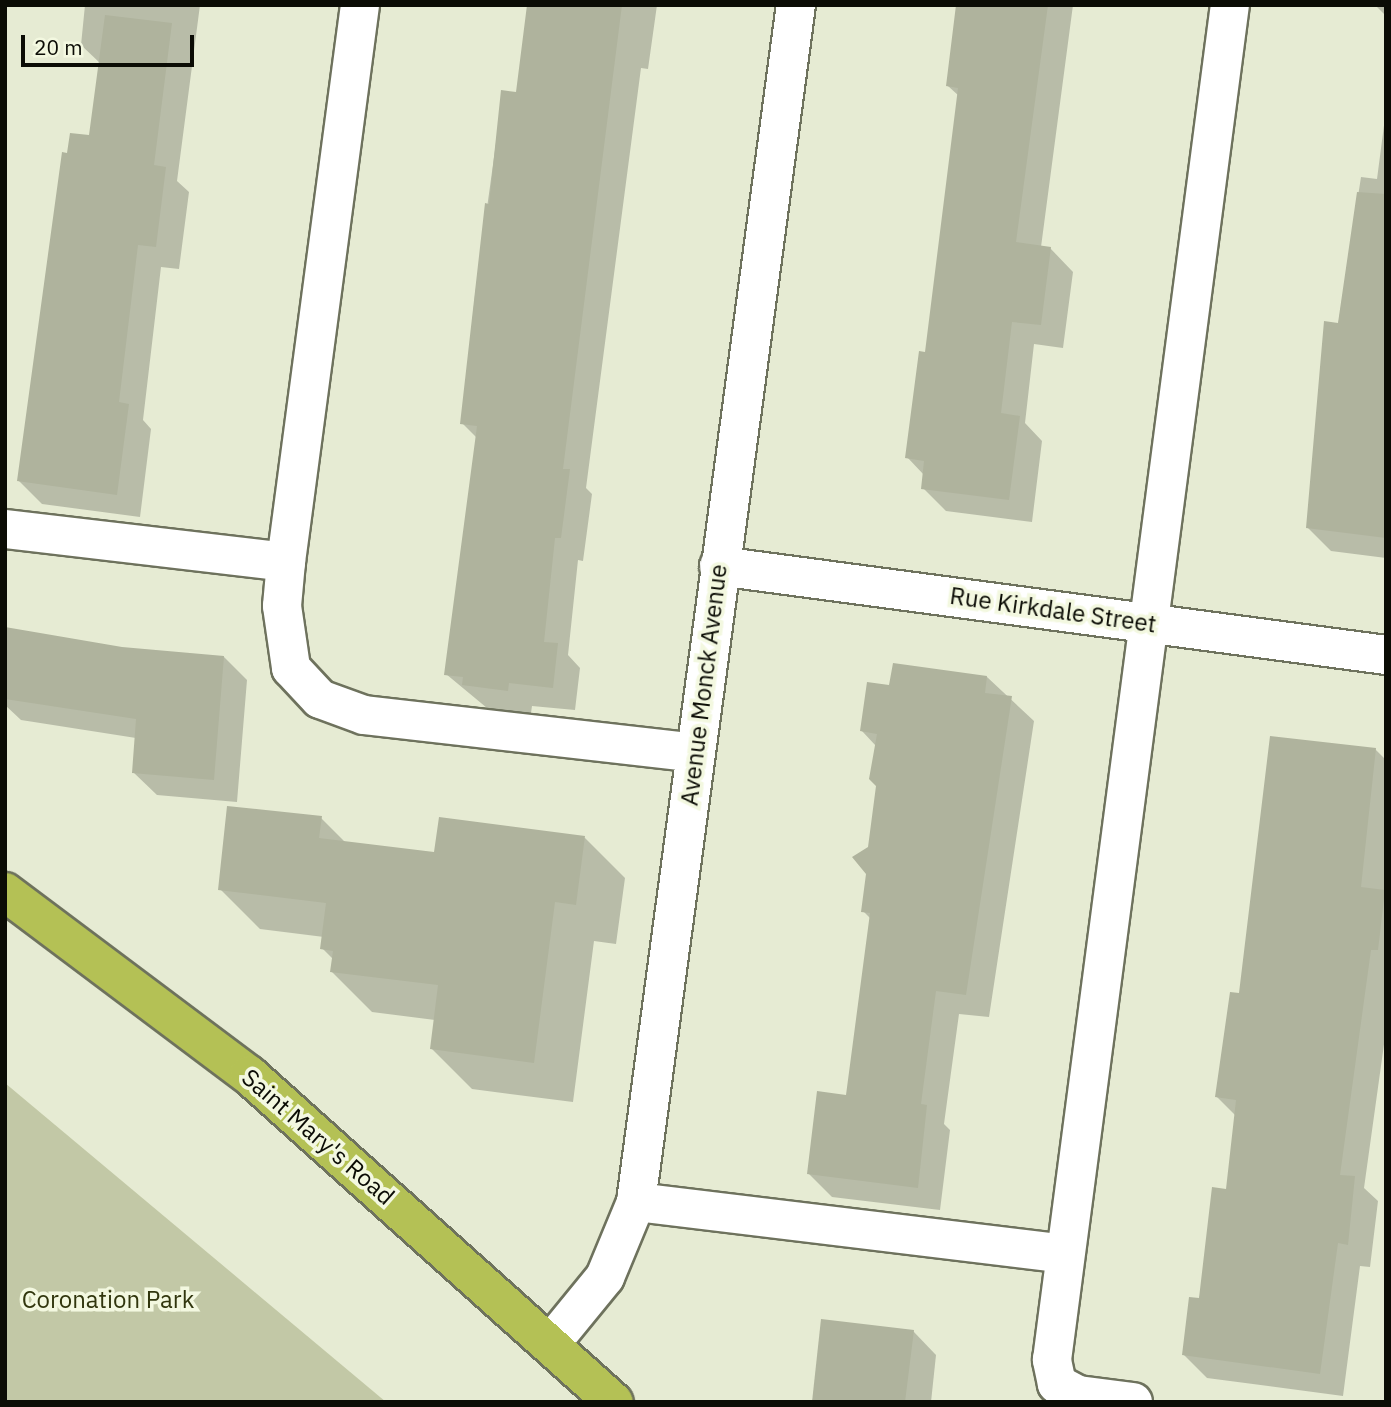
<!DOCTYPE html>
<html>
<head>
<meta charset="utf-8">
<style>
	body { margin:0 }
	#map { position:relative; width:1391px; height:1407px; overflow:hidden; background:#e6ebd3; font-family:"IBM Plex Sans",sans-serif }
	div>[style] { position:absolute }
	.green>* { inset:0; background:#c2c8a6 }
	.shadow>* { inset:0; background:#0003 }
	.building>* { inset:0; background:#afb39d }
	.roads { filter:drop-shadow(2px 0 #6e725d) drop-shadow(-2px 0 #6e725d) drop-shadow(0 2px #6e725d) drop-shadow(0 -2px #6e725d) }
	.minor>* { height:38px; margin:-19px; padding:0 19px; transform-origin:19px; border-radius:19px; background:#fff }
	.highway>* { height:38px; margin:-19px; padding:0 19px; transform-origin:19px; border-radius:19px; background:#b4c155 }
	span { translate:-50% -50%; white-space:nowrap; text-align:center; line-height:1.15; -webkit-text-stroke:7px #f3f8e0; paint-order:stroke }
	.street-label { font-size:24px; color:#0b0c05 }
	.park-label { font-size:24px; color:#31360d }
	.frame { position:absolute; inset:0; border:7px solid #0b0c05; pointer-events:none }
	.scale { position:absolute; left:21px; top:35px; width:173px; height:32px; box-sizing:border-box; border:4px solid #0b0c05; border-top:0; padding-left:9px; font-size:21px; line-height:24px; white-space:nowrap; color:#0b0c05; -webkit-text-stroke:5px #f3f8e0; paint-order:stroke }
</style>
</head>
<body>
<div id="map">
	<div class="green">
		<i style="clip-path:polygon(5px 1083px,386px 1402px,5px 1402px)"></i>
	</div>
	<div class="shadow">
		<i style="clip-path:polygon(85px 5px,200px 5px,177px 181px,189px 192px,179px 269px,161px 267px,143px 420px,151px 429px,140px 517px,42px 504px,19px 481px,69px 155px,91px 137px,101px 64px,81px 45px)"></i>
		<i style="clip-path:polygon(529px 5px,657px 5px,648px 69px,641px 68px,586px 488px,592px 494px,583px 561px,578px 560px,568px 655px,580px 668px,575px 710px,532px 706px,531px 713px,487px 708px,446px 674px,478px 439px,462px 423px,475px 295px,503px 92px,517px 94px)"></i>
		<i style="clip-path:polygon(958px 5px,1073px 5px,1041px 247px,1050px 248px,1073px 272px,1063px 348px,1034px 344px,1025px 423px,1042px 441px,1032px 522px,946px 511px,923px 488px,924px 475px,907px 457px,926px 354px,959px 96px,948px 86px)"></i>
		<i style="clip-path:polygon(1375px 5px,1386px 5px,1386px 16px)"></i>
		<i style="clip-path:polygon(1386px 110px,1386px 558px,1331px 551px,1307px 527px,1361px 177px,1377px 179px)"></i>
		<i style="clip-path:polygon(122px 648px,224px 657px,247px 680px,237px 802px,157px 795px,133px 772px,136px 738px,21px 720px,5px 705px,5px 649px)"></i>
		<i style="clip-path:polygon(987px 677px,1034px 721px,989px 1017px,959px 1014px,944px 1124px,950px 1130px,940px 1210px,832px 1197px,808px 1173px,848px 1097px,871px 919px,863px 911px,878px 786px,876px 746px,862px 731px,890px 687px)"></i>
		<i style="clip-path:polygon(1375px 749px,1386px 760px,1386px 1030px,1364px 1188px,1378px 1201px,1370px 1267px,1360px 1266px,1343px 1396px,1207px 1378px,1184px 1355px,1228px 1191px,1236px 1116px,1217px 1097px,1240px 995px)"></i>
		<i style="clip-path:polygon(321px 818px,346px 843px,435px 854px,585px 838px,625px 878px,616px 944px,594px 941px,573px 1102px,472px 1089px,431px 1048px,435px 1020px,372px 1012px,332px 972px,334px 960px,322px 948px,324px 937px,260px 929px,220px 889px)"></i>
		<i style="clip-path:polygon(913px 1331px,936px 1355px,931px 1402px,813px 1402px)"></i>
	</div>
	<div class="building">
		<i style="clip-path:polygon(527px 5px,622px 5px,563px 469px,570px 469px,561px 538px,555px 538px,544px 642px,558px 643px,553px 688px,509px 683px,508px 691px,462px 685px,463px 677px,444px 675px,477px 426px,460px 424px,485px 203px,489px 204px,501px 90px,516px 92px)"></i>
		<i style="clip-path:polygon(956px 5px,1048px 5px,1016px 242px,1051px 247px,1041px 325px,1012px 322px,1001px 413px,1020px 416px,1009px 500px,921px 489px,924px 461px,905px 458px,919px 351px,925px 352px,958px 88px,946px 86px)"></i>
		<i style="clip-path:polygon(105px 15px,172px 23px,154px 165px,166px 167px,156px 247px,138px 245px,119px 402px,129px 404px,117px 495px,17px 481px,62px 152px,67px 153px,70px 133px,89px 135px)"></i>
		<i style="clip-path:polygon(1357px 192px,1386px 194px,1386px 538px,1306px 528px,1324px 321px,1338px 323px)"></i>
		<i style="clip-path:polygon(5px 627px,122px 647px,224px 656px,214px 780px,132px 773px,136px 719px,5px 699px)"></i>
		<i style="clip-path:polygon(893px 663px,987px 676px,985px 693px,1012px 696px,966px 995px,936px 991px,921px 1104px,927px 1105px,918px 1188px,807px 1174px,817px 1091px,846px 1095px,870px 913px,861px 912px,866px 874px,852px 857px,868px 847px,876px 786px,869px 779px,877px 734px,860px 731px,867px 682px,889px 685px)"></i>
		<i style="clip-path:polygon(1270px 736px,1376px 748px,1361px 887px,1385px 890px,1378px 950px,1371px 950px,1340px 1175px,1355px 1176px,1348px 1245px,1338px 1243px,1320px 1374px,1182px 1355px,1189px 1297px,1199px 1298px,1212px 1187px,1226px 1189px,1236px 1100px,1215px 1097px,1230px 992px,1239px 993px)"></i>
		<i style="clip-path:polygon(227px 806px,322px 816px,319px 838px,434px 852px,439px 817px,585px 836px,576px 905px,555px 902px,534px 1063px,430px 1049px,438px 985px,330px 972px,333px 951px,320px 949px,326px 903px,218px 890px)"></i>
		<i style="clip-path:polygon(821px 1319px,914px 1330px,905px 1402px,812px 1402px)"></i>
	</div>
	<div class="roads">
		<div class="minor">
			<i style="left:360px;top:5px;width:562px;rotate:97.57deg"></i>
			<i style="left:286px;top:562px;width:44px;rotate:95.2deg"></i>
			<i style="left:282px;top:606px;width:63px;rotate:81.7deg"></i>
			<i style="left:291px;top:668px;width:42px;rotate:46.9deg"></i>
			<i style="left:320px;top:699px;width:47px;rotate:20deg"></i>
			<i style="left:364px;top:715px;width:333px;rotate:6.5deg"></i>
			<i style="left:5px;top:529px;width:283px;rotate:6.7deg"></i>
			<i style="left:719px;top:566px;width:673px;rotate:7.6deg"></i>
			<i style="left:636px;top:1202px;width:432px;rotate:6.9deg"></i>
			<i style="left:552px;top:1342px;width:84px;rotate:-50.8deg"></i>
			<i style="left:605px;top:1277px;width:81px;rotate:-67.5deg"></i>
			<i style="left:636px;top:1202px;width:1208px;rotate:-82.39deg"></i>
			<i style="left:1133px;top:1402px;width:55px;rotate:-172.7deg"></i>
			<i style="left:1078px;top:1395px;width:24px;rotate:-152deg"></i>
			<i style="left:1057px;top:1384px;width:25px;rotate:-102deg"></i>
			<i style="left:1052px;top:1360px;width:1367px;rotate:-82.52deg"></i>
		</div>
		<div class="highway">
			<i style="left:5px;top:892px;width:305px;rotate:36.9deg"></i>
			<i style="left:249px;top:1075px;width:490px;rotate:41.9deg"></i>
		</div>
	</div>
	<div class="street-label">
		<span style="left:1053px;top:610px;rotate:8deg">Rue Kirkdale Street</span>
		<span style="left:704px;top:685px;rotate:-83deg">Avenue Monck Avenue</span>
		<span style="left:318px;top:1137px;rotate:41deg">Saint Mary's Road</span>
	</div>
	<div class="park-label">
		<span style="left:108px;top:1300px">Coronation Park</span>
	</div>
	<div class="frame"></div>
	<div class="scale">20 m</div>
</div>
</body>
</html>
